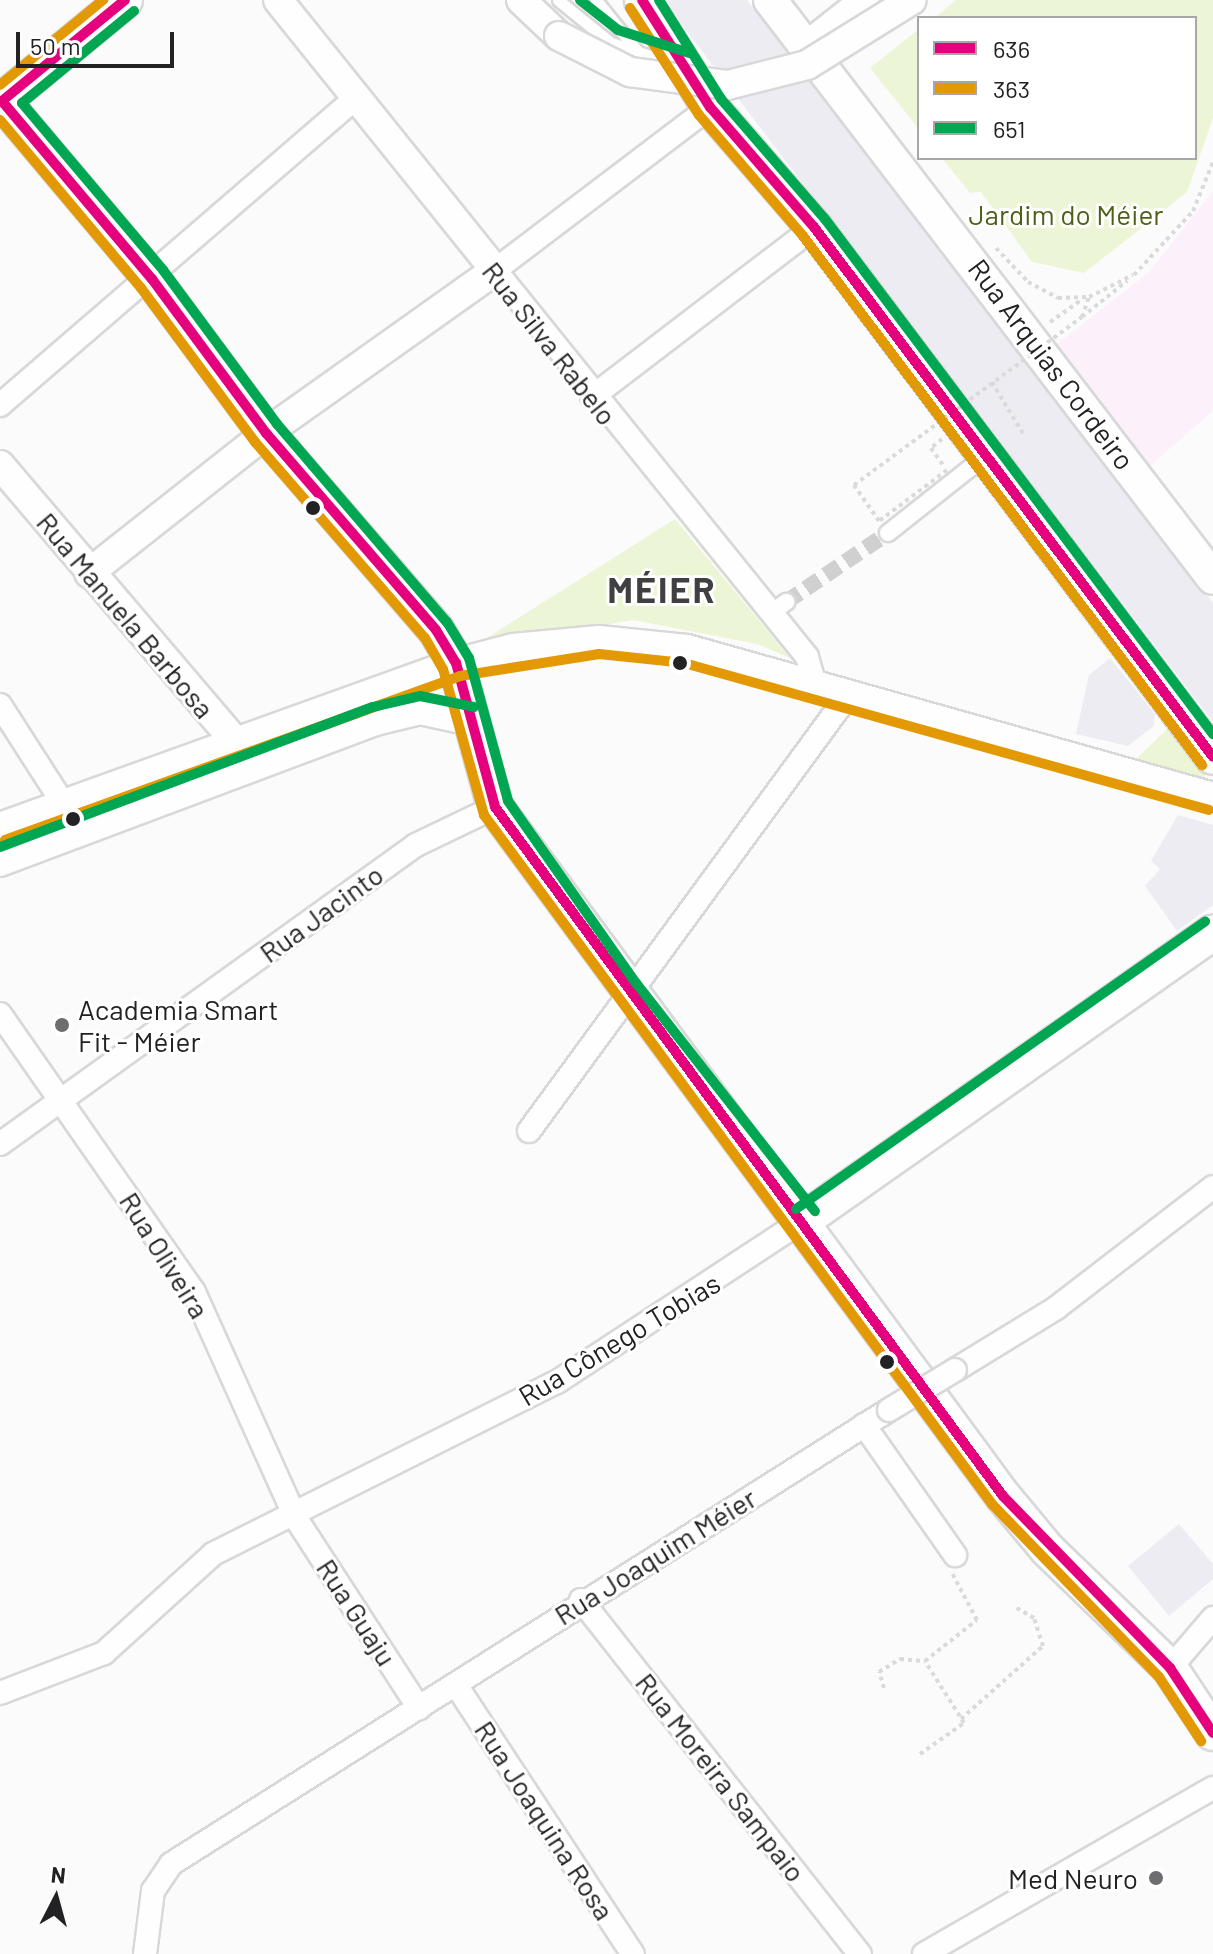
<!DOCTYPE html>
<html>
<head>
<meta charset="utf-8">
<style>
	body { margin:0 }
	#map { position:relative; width:1213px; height:1954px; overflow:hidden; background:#fbfbfc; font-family:Barlow,sans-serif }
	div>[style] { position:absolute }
	.built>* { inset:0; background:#edecf2 }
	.medical>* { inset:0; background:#fcf1fb }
	.green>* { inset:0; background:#ecf6d7 }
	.pedestrian-tunnel>* { height:16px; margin-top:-8px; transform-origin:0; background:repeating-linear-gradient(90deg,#d0d0d1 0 16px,transparent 0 24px) }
	.path>* { height:4px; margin-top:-2px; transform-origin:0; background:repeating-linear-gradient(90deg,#dadadb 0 4px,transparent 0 8px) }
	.roads { filter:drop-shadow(2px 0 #d8d8d8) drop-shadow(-2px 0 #d8d8d8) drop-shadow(0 2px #d8d8d8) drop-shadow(0 -2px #d8d8d8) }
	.service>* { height:11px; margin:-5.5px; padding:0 5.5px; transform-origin:5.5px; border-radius:5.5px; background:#fefeff }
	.pedestrian>* { height:16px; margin:-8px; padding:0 8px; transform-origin:8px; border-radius:8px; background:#fefeff }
	.minor>* { height:22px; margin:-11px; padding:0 11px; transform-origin:11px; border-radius:11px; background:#fefeff }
	.tertiary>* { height:28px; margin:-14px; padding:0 14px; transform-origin:14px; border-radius:14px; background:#fefeff }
	.secondary>* { height:32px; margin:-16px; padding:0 16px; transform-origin:16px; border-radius:16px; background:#fefeff }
	.primary>* { height:34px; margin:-17px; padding:0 17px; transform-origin:17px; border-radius:17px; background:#fefeff }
	.path-bridge>* { height:4px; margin-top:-2px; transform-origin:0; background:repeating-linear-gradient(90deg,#dadadb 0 4px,transparent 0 8px) }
	.bridges { filter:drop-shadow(2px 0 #d8d8d8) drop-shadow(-2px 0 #d8d8d8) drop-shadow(0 2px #d8d8d8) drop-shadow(0 -2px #d8d8d8) }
	.minor-bridge>* { height:22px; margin:-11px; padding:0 11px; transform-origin:11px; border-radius:11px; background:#fefeff }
	.tertiary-bridge>* { height:28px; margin:-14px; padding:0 14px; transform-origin:14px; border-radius:14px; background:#fefeff }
	.bus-1>* { height:10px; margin:-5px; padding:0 5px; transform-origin:5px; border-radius:5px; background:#e5007d }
	.bus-2>* { height:10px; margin:-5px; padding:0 5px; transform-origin:5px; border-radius:5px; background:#e29904 }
	.bus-3>* { height:10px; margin:-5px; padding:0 5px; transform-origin:5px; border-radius:5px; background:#00a651 }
	.dots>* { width:22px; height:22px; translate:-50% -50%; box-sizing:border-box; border:4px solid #fff; border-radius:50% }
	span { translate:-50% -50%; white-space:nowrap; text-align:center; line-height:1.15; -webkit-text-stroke:6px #fff; paint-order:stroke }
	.park-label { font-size:28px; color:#4e5f16 }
	.street-label { font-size:28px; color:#222224 }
	.poi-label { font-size:28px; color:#222224 }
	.left { translate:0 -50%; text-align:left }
	.right { translate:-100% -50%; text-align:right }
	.district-label { font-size:36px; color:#404042; font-weight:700; letter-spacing:2px }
	.legend { position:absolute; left:917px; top:16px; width:280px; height:144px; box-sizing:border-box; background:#fff; border:2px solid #a7a7a7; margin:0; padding:10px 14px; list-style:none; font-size:24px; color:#222224 }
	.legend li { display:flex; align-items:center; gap:16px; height:40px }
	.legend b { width:40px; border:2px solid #a7a7a7 }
	.north { position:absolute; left:16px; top:1858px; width:80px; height:80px; -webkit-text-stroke:6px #fff; paint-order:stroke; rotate:6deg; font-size:22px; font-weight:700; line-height:32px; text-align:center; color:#222224 }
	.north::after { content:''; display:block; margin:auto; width:28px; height:36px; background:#222224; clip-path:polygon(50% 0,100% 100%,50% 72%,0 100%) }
	.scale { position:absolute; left:16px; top:32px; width:158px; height:36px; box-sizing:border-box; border:4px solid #222224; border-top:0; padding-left:10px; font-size:24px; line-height:28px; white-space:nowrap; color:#222224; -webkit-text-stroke:6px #fff; paint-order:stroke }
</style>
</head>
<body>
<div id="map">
	<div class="built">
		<i style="clip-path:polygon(663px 0,747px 0,1213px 603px,1213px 722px)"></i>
		<i style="clip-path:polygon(1110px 658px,1155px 714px,1154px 726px,1128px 746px,1076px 734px,1089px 675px)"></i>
		<i style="clip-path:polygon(1178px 815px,1213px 825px,1213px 905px,1177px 931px,1145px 886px,1160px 869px,1151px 861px)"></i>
		<i style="clip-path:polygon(1179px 1524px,1213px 1564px,1213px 1579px,1169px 1616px,1128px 1566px)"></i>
	</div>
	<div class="medical">
		<i style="clip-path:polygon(1213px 191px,1213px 411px,1149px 467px,1049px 350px,1149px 272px)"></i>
	</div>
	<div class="green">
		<i style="clip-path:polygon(956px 0,1213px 0,1213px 118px,1187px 192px,1084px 273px,1032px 262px,981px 192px,970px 193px,942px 158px,1195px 158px,1195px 18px,934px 18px)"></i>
		<i style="clip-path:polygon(919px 29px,919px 129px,870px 68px)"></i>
		<i style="clip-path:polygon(675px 519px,790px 658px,757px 644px,633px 620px,471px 648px)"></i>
		<i style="clip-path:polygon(1170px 726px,1206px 773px,1203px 783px,1128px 767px)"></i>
	</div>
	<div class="pedestrian-tunnel">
		<i style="left:786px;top:602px;width:123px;rotate:-34.1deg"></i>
	</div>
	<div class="path">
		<i style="left:996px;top:248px;width:47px;rotate:46.7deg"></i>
		<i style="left:1028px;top:282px;width:34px;rotate:28deg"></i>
		<i style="left:1058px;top:298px;width:31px;rotate:-2deg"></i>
		<i style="left:1089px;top:297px;width:49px;rotate:-26.6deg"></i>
		<i style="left:1134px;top:275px;width:87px;rotate:-47.3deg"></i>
		<i style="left:1193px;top:211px;width:53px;rotate:-67.8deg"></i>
		<i style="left:1082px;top:317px;width:58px;rotate:-38.7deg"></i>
		<i style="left:1082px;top:317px;width:21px;rotate:-71deg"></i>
		<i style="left:1050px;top:322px;width:39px;rotate:-35deg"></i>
		<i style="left:992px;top:382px;width:64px;rotate:59deg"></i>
		<i style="left:942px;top:439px;width:14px;rotate:141deg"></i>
		<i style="left:931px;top:448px;width:21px;rotate:55deg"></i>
		<i style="left:884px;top:1688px;width:17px;rotate:-107deg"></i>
		<i style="left:879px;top:1672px;width:25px;rotate:-32deg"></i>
		<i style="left:900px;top:1659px;width:25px;rotate:5deg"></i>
		<i style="left:961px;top:1719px;width:110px;rotate:-41.7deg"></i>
		<i style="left:1043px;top:1646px;width:29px;rotate:-108deg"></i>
		<i style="left:1034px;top:1618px;width:20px;rotate:-150deg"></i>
		<i style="left:920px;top:1754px;width:54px;rotate:-35.2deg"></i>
		<i style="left:964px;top:1723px;width:73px;rotate:-122.2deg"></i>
		<i style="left:925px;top:1661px;width:66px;rotate:-38.3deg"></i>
		<i style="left:977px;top:1620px;width:53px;rotate:-118deg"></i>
	</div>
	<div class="roads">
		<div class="service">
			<i style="left:558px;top:0;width:68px;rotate:39.1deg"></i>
			<i style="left:611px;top:43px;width:66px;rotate:18.4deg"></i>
			<i style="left:596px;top:0;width:67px;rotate:51.1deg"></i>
		</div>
		<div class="pedestrian">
			<i style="left:888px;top:533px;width:127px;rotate:-38.3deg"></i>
			<i style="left:771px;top:613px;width:19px;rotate:-36deg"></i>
		</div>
		<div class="minor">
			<i style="left:710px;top:107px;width:270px;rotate:142.8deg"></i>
			<i style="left:495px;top:270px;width:497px;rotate:51.1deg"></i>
			<i style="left:807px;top:657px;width:32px;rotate:74deg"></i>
			<i style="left:592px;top:397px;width:280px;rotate:-37.4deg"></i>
			<i style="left:0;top:405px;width:469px;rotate:-40.8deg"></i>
			<i style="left:0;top:705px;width:117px;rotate:57.3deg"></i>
			<i style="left:0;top:1014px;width:339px;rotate:55.1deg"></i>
			<i style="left:194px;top:1292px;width:247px;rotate:65.8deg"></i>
			<i style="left:295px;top:1517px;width:228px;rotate:57deg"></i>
			<i style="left:529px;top:1131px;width:537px;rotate:-53.79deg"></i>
			<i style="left:0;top:1144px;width:512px;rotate:-35.71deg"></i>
			<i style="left:416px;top:845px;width:88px;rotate:-25.7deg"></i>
			<i style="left:955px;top:1370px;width:119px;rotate:-31.5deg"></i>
			<i style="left:1056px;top:1308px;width:198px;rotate:-37.6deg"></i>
			<i style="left:864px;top:1425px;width:159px;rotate:55deg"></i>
			<i style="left:581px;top:1600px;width:451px;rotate:51.8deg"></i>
			<i style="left:1170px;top:1668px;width:66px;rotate:-49.3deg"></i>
			<i style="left:456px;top:1685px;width:322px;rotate:56.7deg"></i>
			<i style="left:0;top:1693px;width:111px;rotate:-21deg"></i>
			<i style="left:104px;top:1653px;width:147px;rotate:-42.2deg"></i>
			<i style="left:213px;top:1554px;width:385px;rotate:-26.6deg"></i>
			<i style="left:557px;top:1382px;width:295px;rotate:-33.3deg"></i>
			<i style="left:145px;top:1954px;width:64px;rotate:-82.8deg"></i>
			<i style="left:153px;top:1891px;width:32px;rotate:-56deg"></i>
			<i style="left:171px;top:1864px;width:849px;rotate:-32.31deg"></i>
			<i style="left:924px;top:1954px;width:333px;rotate:-29.9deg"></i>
		</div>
		<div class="tertiary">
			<i style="left:521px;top:0;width:52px;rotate:43.5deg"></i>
			<i style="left:809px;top:44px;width:71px;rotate:-38.2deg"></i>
			<i style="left:0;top:465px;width:375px;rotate:49.6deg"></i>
			<i style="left:89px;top:573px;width:226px;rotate:-38.3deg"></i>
			<i style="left:266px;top:433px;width:281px;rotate:-35.4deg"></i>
			<i style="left:495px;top:270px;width:346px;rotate:-128.8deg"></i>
			<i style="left:0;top:827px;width:485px;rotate:-19.8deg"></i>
			<i style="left:456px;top:663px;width:59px;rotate:-14.7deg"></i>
			<i style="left:513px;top:648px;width:86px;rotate:-5.3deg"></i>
			<i style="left:599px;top:640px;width:88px;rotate:5.8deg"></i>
			<i style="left:687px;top:649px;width:546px;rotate:15.71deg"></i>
			<i style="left:0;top:862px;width:402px;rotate:-20.6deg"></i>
			<i style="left:376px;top:721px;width:45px;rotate:-14deg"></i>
			<i style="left:420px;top:710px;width:52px;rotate:12.2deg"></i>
		</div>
		<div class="secondary">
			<i style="left:770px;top:0;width:728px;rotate:52.53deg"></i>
		</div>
		<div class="primary">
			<i style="left:125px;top:0;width:159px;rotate:140.6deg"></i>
			<i style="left:2px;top:101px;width:233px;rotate:49.9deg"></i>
			<i style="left:152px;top:279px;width:192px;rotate:53.5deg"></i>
			<i style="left:266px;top:433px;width:260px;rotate:49.2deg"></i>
			<i style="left:436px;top:630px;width:39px;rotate:59deg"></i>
			<i style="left:456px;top:663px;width:149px;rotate:74.8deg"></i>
			<i style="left:495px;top:807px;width:856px;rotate:53.6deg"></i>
			<i style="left:1003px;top:1496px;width:70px;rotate:50.2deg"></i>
			<i style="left:1048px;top:1550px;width:170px;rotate:44deg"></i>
			<i style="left:1170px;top:1668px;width:78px;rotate:56.5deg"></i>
			<i style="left:642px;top:0;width:127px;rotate:57.6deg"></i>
			<i style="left:710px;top:107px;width:159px;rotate:49.1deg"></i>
			<i style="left:814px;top:227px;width:663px;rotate:53.03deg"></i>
			<i style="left:804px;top:1220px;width:500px;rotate:-35.1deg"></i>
		</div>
	</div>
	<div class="path-bridge">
		<i style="left:947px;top:470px;width:85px;rotate:143.1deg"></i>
		<i style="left:879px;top:521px;width:44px;rotate:-124.8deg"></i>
		<i style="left:854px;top:485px;width:283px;rotate:-36.4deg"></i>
	</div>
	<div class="bridges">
		<div class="minor-bridge">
			<i style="left:889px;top:1410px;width:77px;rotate:-31.2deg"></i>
		</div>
		<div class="tertiary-bridge">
			<i style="left:559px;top:36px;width:80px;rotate:26.9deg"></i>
			<i style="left:630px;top:72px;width:99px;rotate:7.6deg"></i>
			<i style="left:728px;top:85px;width:81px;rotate:-14.2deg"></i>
			<i style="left:807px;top:65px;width:123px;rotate:-31.8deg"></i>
		</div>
	</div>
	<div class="bus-1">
		<i style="left:642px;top:0;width:127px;rotate:57.6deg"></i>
		<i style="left:710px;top:107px;width:159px;rotate:49.1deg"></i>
		<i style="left:814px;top:227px;width:663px;rotate:53.03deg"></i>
		<i style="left:2px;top:101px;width:233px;rotate:49.9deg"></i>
		<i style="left:152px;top:279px;width:192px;rotate:53.5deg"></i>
		<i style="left:266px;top:433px;width:260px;rotate:49.2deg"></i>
		<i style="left:436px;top:630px;width:39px;rotate:59deg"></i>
		<i style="left:456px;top:663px;width:149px;rotate:74.8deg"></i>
		<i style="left:495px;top:807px;width:856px;rotate:53.6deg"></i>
		<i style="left:1003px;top:1496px;width:240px;rotate:45.8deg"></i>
		<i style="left:1170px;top:1668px;width:78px;rotate:56.5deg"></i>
		<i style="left:2px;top:101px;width:159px;rotate:-39.4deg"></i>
	</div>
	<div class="bus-2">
		<i style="left:630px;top:8px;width:127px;rotate:57.2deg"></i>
		<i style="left:699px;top:115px;width:160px;rotate:49.3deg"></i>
		<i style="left:803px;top:236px;width:663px;rotate:52.97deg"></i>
		<i style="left:0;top:85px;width:134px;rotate:-39.5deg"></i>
		<i style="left:0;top:120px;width:219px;rotate:50deg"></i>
		<i style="left:141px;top:288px;width:192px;rotate:53.5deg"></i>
		<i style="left:255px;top:442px;width:259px;rotate:49.1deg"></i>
		<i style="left:425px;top:638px;width:36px;rotate:60deg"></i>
		<i style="left:443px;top:669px;width:152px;rotate:74.3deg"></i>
		<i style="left:484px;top:815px;width:856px;rotate:53.6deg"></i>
		<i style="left:992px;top:1504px;width:240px;rotate:46deg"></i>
		<i style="left:1159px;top:1677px;width:77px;rotate:56.7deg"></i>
		<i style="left:5px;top:840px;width:484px;rotate:-19.8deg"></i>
		<i style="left:460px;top:676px;width:141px;rotate:-9deg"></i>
		<i style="left:599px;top:654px;width:85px;rotate:6deg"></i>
		<i style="left:684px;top:663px;width:545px;rotate:15.64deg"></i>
	</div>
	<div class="bus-3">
		<i style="left:580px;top:0;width:48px;rotate:38.3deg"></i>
		<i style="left:618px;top:30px;width:75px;rotate:17.9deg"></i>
		<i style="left:659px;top:0;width:117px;rotate:57.9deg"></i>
		<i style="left:721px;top:99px;width:159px;rotate:49.1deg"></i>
		<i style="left:825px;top:219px;width:645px;rotate:53.01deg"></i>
		<i style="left:134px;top:11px;width:145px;rotate:140.6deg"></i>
		<i style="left:22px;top:103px;width:219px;rotate:49.8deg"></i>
		<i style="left:163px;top:270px;width:192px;rotate:53.5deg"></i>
		<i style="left:277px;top:424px;width:261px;rotate:49.4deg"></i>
		<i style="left:447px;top:622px;width:42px;rotate:58.6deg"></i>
		<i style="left:469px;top:658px;width:148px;rotate:74.7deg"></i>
		<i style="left:508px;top:801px;width:223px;rotate:54.9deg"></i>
		<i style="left:636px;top:983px;width:290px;rotate:51.9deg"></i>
		<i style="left:0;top:847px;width:398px;rotate:-20.6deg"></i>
		<i style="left:373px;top:707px;width:48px;rotate:-13.2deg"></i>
		<i style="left:420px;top:696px;width:55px;rotate:11.5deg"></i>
		<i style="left:796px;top:1209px;width:500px;rotate:-35.1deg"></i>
	</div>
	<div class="dots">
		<i style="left:313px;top:508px;background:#222224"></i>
		<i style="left:680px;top:663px;background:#222224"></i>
		<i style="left:73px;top:819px;background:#222224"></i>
		<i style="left:62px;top:1025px;background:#6e6e70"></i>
		<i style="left:887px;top:1362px;background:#222224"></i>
		<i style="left:1156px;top:1878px;background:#6e6e70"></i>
	</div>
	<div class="park-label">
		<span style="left:1066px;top:214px">Jardim do Méier</span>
	</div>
	<div class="street-label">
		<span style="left:550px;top:343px;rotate:52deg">Rua Silva Rabelo</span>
		<span style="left:1052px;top:364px;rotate:53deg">Rua Arquias Cordeiro</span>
		<span style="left:126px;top:615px;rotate:50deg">Rua Manuela Barbosa</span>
		<span style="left:321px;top:913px;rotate:-36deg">Rua Jacinto</span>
		<span style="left:165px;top:1255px;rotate:58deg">Rua Oliveira</span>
		<span style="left:619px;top:1339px;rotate:-31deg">Rua Cônego Tobias</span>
		<span style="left:655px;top:1556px;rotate:-32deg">Rua Joaquim Méier</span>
		<span style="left:357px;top:1612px;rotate:57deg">Rua Guaju</span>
		<span style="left:721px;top:1777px;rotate:52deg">Rua Moreira Sampaio</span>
		<span style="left:545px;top:1820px;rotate:57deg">Rua Joaquina Rosa</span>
	</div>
	<div class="poi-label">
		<span class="left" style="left:78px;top:1025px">Academia Smart<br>Fit - Méier</span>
		<span class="right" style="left:1138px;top:1878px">Med Neuro</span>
	</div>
	<div class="district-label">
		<span style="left:662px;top:589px">MÉIER</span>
	</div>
	<ul class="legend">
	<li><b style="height:10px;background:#e5007d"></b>636</li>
	<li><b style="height:10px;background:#e29904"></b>363</li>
	<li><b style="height:10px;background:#00a651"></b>651</li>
	</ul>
	<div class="north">N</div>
	<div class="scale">50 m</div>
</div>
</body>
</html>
